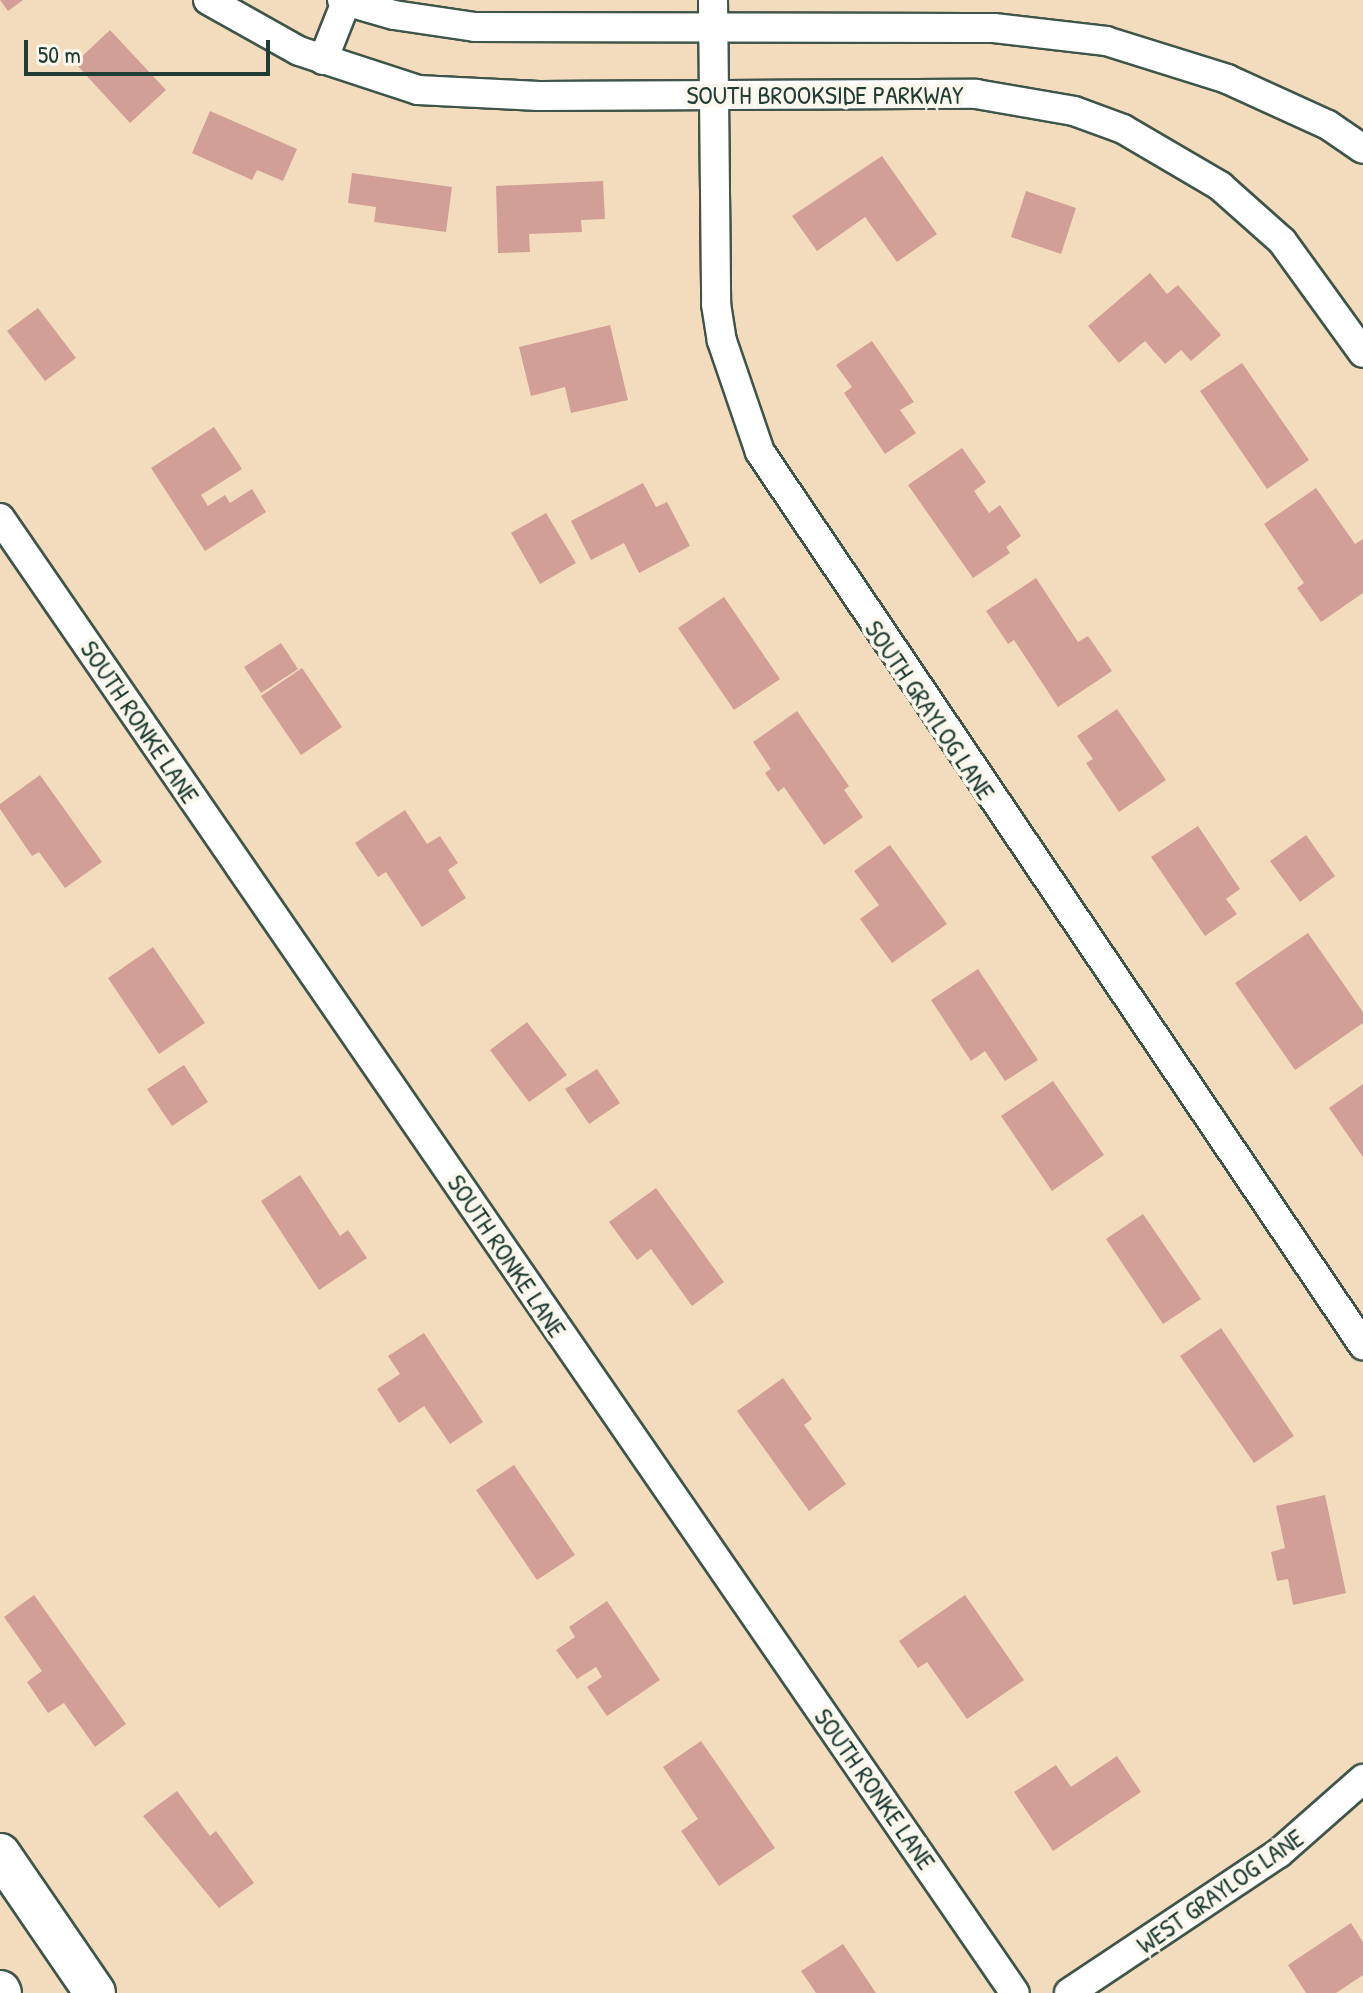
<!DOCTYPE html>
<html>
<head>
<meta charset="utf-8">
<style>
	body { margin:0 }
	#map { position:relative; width:1363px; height:1993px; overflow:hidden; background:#f3dcbe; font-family:"Patrick Hand",sans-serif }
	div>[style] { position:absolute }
	.building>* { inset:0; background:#d19f96 }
	.roads { filter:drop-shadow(2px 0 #3f5549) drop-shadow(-2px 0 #3f5549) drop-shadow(0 2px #3f5549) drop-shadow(0 -2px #3f5549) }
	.minor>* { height:28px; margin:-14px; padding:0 14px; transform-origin:14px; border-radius:14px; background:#fff }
	.secondary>* { height:40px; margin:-20px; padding:0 20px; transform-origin:20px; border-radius:20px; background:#fff }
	span { translate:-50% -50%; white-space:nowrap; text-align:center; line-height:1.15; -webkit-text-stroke:8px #fbf7ec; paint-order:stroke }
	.street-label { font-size:26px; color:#1f3d34 }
	.scale { position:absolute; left:24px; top:40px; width:246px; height:36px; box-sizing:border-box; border:4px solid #1f3d34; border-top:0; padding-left:10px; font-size:24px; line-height:28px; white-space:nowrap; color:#1f3d34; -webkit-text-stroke:6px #fbf7ec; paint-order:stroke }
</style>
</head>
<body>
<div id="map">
	<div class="building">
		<i style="clip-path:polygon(0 0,23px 0,8px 11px)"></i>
		<i style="clip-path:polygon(110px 30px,166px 90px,130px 123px,75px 63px)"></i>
		<i style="clip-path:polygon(210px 111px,297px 149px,283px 181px,257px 170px,252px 180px,192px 153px)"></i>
		<i style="clip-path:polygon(882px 156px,937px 234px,897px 262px,865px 217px,817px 251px,792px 216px)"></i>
		<i style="clip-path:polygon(352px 173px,452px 187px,446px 232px,374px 222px,376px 207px,348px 203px)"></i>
		<i style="clip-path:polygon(603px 181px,605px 219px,581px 220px,582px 232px,529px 234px,530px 252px,498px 253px,496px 186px)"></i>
		<i style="clip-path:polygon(1026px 191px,1076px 208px,1061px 254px,1011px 237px)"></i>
		<i style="clip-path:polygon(1150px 273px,1167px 294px,1178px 285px,1221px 335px,1191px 361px,1181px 350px,1165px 364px,1145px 341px,1119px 363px,1088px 326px)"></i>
		<i style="clip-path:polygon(38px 308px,76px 358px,45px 381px,7px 331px)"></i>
		<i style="clip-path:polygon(610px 325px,628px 400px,571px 413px,565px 387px,531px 396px,519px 347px)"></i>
		<i style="clip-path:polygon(872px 341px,914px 402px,900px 410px,916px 433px,885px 454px,844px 393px,852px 387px,836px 365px)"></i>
		<i style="clip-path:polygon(1242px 363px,1309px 460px,1267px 489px,1200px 391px)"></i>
		<i style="clip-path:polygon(214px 427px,242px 469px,201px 495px,208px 506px,225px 495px,230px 503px,252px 489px,266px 512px,205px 551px,151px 468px)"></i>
		<i style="clip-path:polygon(962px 448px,986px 482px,974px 491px,989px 513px,1000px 505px,1021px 536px,1006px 547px,1010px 553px,973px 578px,908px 485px)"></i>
		<i style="clip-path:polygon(643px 483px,656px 507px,667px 502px,690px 546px,639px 573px,624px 543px,591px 560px,571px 521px)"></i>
		<i style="clip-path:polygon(1316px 488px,1355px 544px,1363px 539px,1363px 593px,1321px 622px,1297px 588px,1304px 583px,1264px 524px)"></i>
		<i style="clip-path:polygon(546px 513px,576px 563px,540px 584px,511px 533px)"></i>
		<i style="clip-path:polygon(1036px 578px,1078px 642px,1088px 636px,1112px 671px,1058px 707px,1014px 640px,1008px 644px,986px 611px)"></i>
		<i style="clip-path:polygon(724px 597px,780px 679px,734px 710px,678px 628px)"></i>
		<i style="clip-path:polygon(281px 643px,298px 669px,261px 693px,244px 667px)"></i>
		<i style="clip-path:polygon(302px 668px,342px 727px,301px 755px,261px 696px)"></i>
		<i style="clip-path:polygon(1117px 709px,1166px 780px,1119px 812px,1086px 763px,1093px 759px,1077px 736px)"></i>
		<i style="clip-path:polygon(797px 711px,849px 786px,844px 790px,863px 817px,824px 845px,784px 787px,778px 792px,765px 773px,771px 769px,753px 742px)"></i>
		<i style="clip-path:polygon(40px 775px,102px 862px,65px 888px,39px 852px,32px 856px,0 809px,0 804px)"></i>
		<i style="clip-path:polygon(405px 810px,427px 844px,440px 836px,458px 863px,448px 870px,466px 898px,422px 927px,386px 872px,378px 877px,355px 843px)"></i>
		<i style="clip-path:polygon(1198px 826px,1240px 889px,1226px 899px,1237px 914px,1205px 936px,1151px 857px)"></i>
		<i style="clip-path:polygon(1306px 835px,1335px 876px,1300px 902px,1270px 861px)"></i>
		<i style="clip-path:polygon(890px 845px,947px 924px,892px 963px,860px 919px,879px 905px,854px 871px)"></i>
		<i style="clip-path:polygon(1308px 933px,1363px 1012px,1363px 1023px,1295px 1070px,1235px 983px)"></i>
		<i style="clip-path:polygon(153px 947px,205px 1023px,159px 1054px,108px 978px)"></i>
		<i style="clip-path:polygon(978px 969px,1038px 1060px,1005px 1081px,985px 1051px,971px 1061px,931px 1000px)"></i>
		<i style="clip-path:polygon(527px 1022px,567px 1075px,529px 1102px,490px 1050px)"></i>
		<i style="clip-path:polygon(184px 1065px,208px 1102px,172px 1126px,147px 1089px)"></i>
		<i style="clip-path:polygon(597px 1069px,620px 1103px,589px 1124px,565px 1089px)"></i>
		<i style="clip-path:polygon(1053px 1081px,1104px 1155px,1052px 1191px,1001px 1116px)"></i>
		<i style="clip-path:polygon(1363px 1084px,1363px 1157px,1329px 1108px)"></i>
		<i style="clip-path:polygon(300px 1175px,340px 1236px,348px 1230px,367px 1258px,319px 1290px,261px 1201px)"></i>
		<i style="clip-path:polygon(656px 1188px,724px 1282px,692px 1306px,651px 1249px,637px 1260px,609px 1222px)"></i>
		<i style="clip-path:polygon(1143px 1214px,1201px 1299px,1163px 1324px,1106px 1239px)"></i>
		<i style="clip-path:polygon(1221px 1328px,1294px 1436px,1254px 1463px,1180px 1356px)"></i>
		<i style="clip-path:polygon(424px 1333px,483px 1422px,450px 1444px,424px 1406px,399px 1423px,377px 1389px,400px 1374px,388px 1356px)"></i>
		<i style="clip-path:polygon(783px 1378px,812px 1419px,804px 1425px,846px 1484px,809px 1511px,737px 1411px)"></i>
		<i style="clip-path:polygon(514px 1465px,575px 1555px,537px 1580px,476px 1490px)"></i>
		<i style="clip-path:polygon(1325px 1495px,1346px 1593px,1293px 1605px,1288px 1579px,1277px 1581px,1271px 1552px,1285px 1548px,1276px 1506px)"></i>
		<i style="clip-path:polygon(34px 1595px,126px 1724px,95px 1747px,64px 1703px,48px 1713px,27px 1682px,42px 1671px,4px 1617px)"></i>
		<i style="clip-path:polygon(965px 1595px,1024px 1680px,967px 1719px,927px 1662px,918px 1668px,899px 1641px)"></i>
		<i style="clip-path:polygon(607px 1601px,660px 1680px,607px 1716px,587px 1687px,602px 1677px,596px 1667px,577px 1679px,556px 1650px,575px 1637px,569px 1627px)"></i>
		<i style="clip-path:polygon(701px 1741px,775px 1848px,719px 1886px,681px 1831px,698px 1819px,663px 1767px)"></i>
		<i style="clip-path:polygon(1117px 1756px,1141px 1792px,1053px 1851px,1014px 1792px,1056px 1765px,1071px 1787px)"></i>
		<i style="clip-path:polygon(177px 1791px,210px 1836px,216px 1831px,254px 1883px,219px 1908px,143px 1816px)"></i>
		<i style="clip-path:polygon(1351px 1923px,1363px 1942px,1363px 1975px,1336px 1993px,1306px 1993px,1288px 1965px)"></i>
		<i style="clip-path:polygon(843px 1944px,876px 1993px,816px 1993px,801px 1971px)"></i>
	</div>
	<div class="roads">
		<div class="minor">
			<i style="left:208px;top:0;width:104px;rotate:29.3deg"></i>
			<i style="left:299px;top:51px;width:125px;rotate:18.1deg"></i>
			<i style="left:418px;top:90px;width:121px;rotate:2.8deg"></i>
			<i style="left:539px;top:96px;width:437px;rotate:-0.3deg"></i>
			<i style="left:976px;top:94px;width:99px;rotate:9.8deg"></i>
			<i style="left:1074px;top:111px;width:52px;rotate:20.2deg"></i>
			<i style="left:1123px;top:129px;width:113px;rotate:30.4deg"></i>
			<i style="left:1220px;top:186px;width:83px;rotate:41.6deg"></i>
			<i style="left:1282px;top:241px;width:138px;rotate:54.1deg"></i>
			<i style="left:342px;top:0;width:54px;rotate:16.1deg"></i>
			<i style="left:394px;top:15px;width:82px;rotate:8.4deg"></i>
			<i style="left:475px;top:27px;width:519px;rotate:0.11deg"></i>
			<i style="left:994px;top:28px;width:113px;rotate:6.6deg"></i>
			<i style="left:1106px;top:41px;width:127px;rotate:17.4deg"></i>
			<i style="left:1227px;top:79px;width:111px;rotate:24.5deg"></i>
			<i style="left:1328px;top:125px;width:42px;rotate:34.4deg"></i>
			<i style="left:713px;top:0;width:304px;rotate:89.4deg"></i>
			<i style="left:716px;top:304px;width:37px;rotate:81deg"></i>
			<i style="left:722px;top:341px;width:117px;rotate:71.1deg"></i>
			<i style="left:760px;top:452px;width:1078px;rotate:55.97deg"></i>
			<i style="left:323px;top:60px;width:62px;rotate:-68.4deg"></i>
			<i style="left:0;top:518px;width:1790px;rotate:55.47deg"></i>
			<i style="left:1069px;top:1993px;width:252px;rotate:-33.7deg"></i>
			<i style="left:1279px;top:1853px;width:112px;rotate:-41.4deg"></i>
		</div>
		<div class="secondary">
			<i style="left:0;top:1854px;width:168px;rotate:55.6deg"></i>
			<i style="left:0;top:1991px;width:2px;rotate:63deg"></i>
		</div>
	</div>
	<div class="street-label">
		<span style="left:825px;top:95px">SOUTH BROOKSIDE PARKWAY</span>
		<span style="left:930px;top:710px;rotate:56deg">SOUTH GRAYLOG LANE</span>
		<span style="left:140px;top:722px;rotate:56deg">SOUTH RONKE LANE</span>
		<span style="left:507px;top:1256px;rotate:56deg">SOUTH RONKE LANE</span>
		<span style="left:875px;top:1789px;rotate:55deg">SOUTH RONKE LANE</span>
		<span style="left:1220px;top:1891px;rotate:-35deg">WEST GRAYLOG LANE</span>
	</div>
	<div class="scale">50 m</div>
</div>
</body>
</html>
